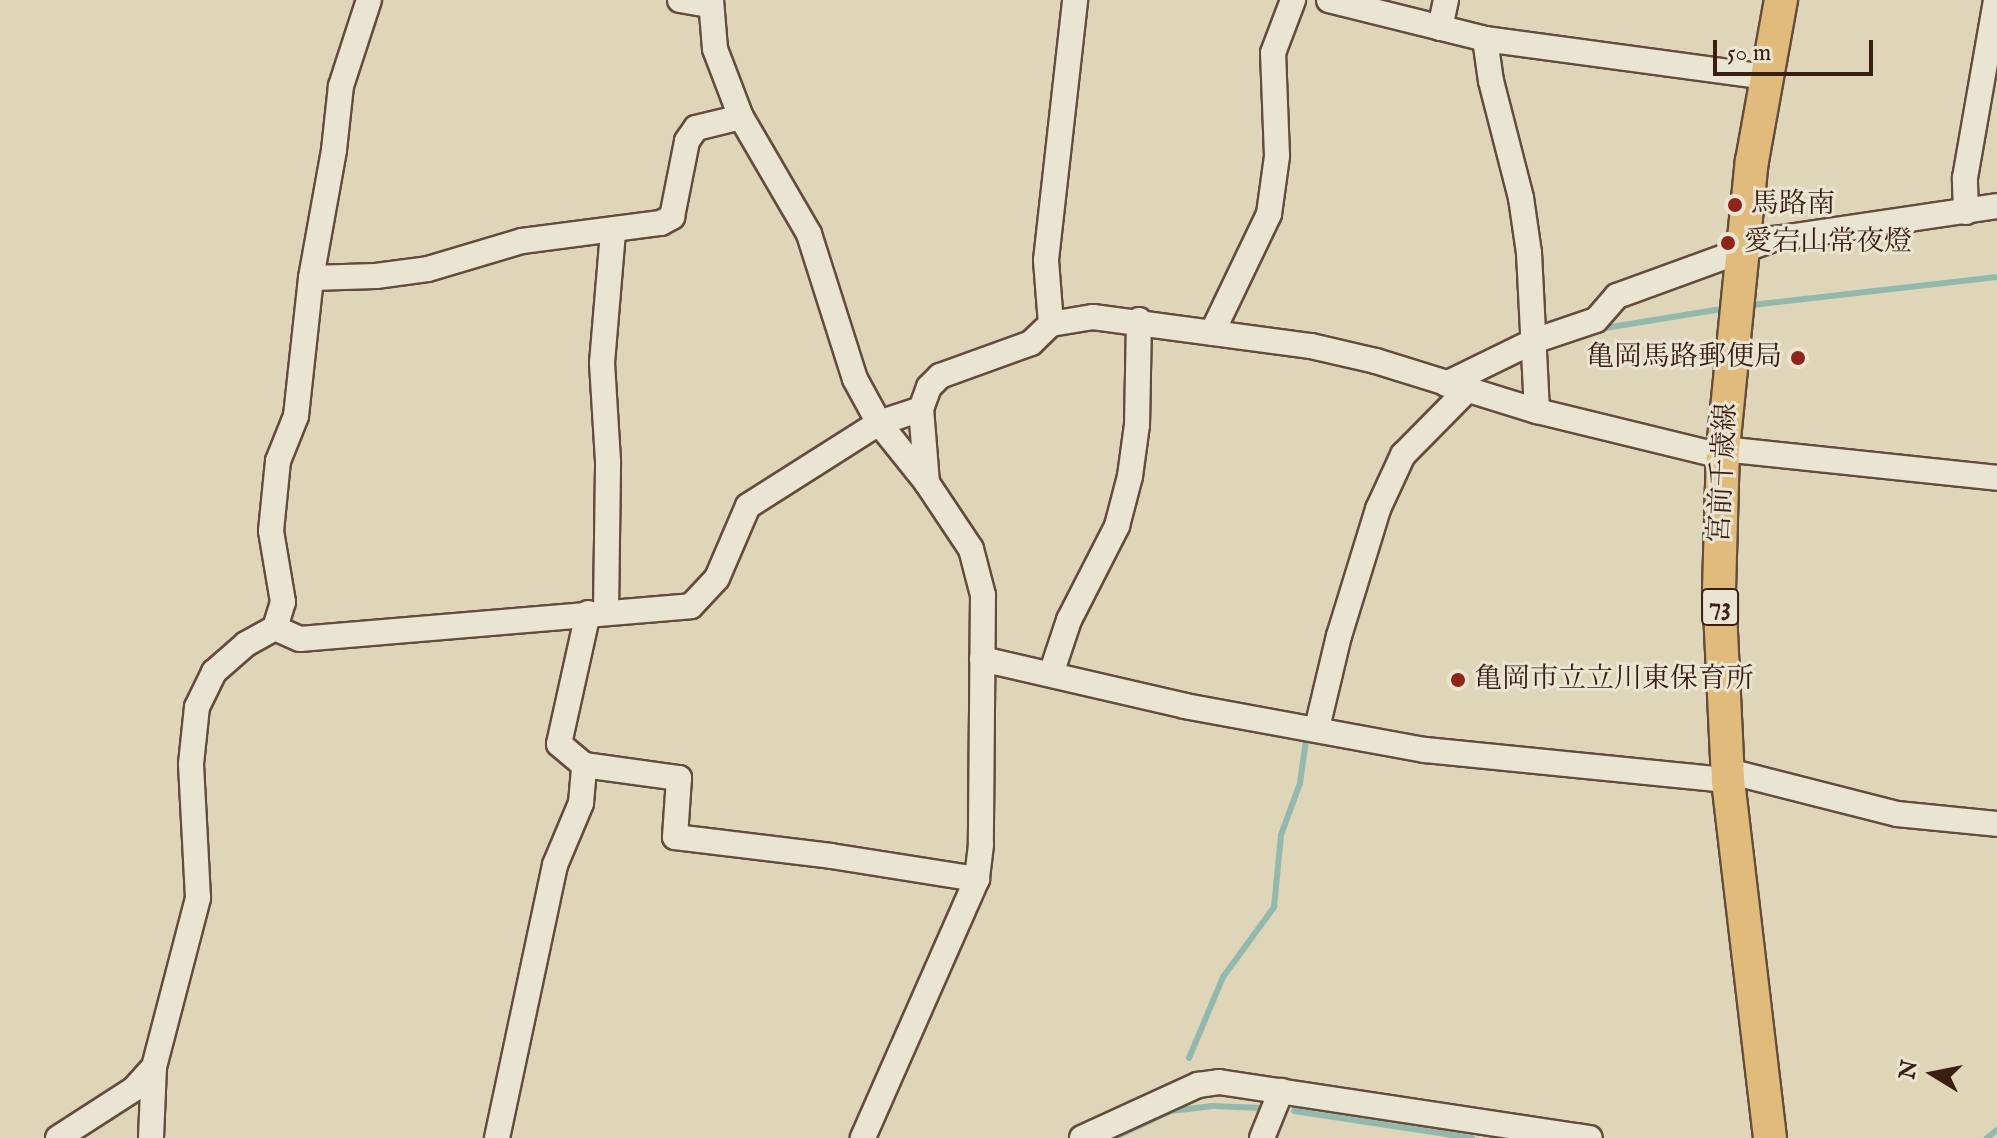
<!DOCTYPE html>
<html>
<head>
<meta charset="utf-8">
<style>
	body { margin:0 }
	#map { position:relative; width:1997px; height:1138px; overflow:hidden; background:#dfd6b9; font-family:"IM FELL English","Noto Serif JP",serif }
	div>[style] { position:absolute }
	.stream>* { height:6px; margin:-3px; padding:0 3px; transform-origin:3px; border-radius:3px; background:#93b9ae }
	.roads { filter:drop-shadow(2px 0 #644c3c) drop-shadow(-2px 0 #644c3c) drop-shadow(0 2px #644c3c) drop-shadow(0 -2px #644c3c) }
	.minor>* { height:24px; margin:-12px; padding:0 12px; transform-origin:12px; border-radius:12px; background:#eae4d2 }
	.major>* { height:32px; margin:-16px; padding:0 16px; transform-origin:16px; border-radius:16px; background:#e0bb7c }
	.dots>* { width:22px; height:22px; translate:-50% -50%; box-sizing:border-box; border:4px solid #eae4d2; border-radius:50% }
	span { translate:-50% -50%; white-space:nowrap; text-align:center; line-height:1.15; -webkit-text-stroke:6px #eae4d2; paint-order:stroke }
	.shield-label span { padding:2px 6px; background:#eae4d2; border:2px solid; border-radius:6px; -webkit-text-stroke-width:0 }
	.shield-label { font-size:26px; color:#3b1e12; font-weight:700 }
	.poi-label { font-size:28px; color:#3b1e12 }
	.left { translate:0 -50%; text-align:left }
	.right { translate:-100% -50%; text-align:right }
	.street-label { font-size:28px; color:#3b1e12 }
	.north { position:absolute; left:1893px; top:1034px; width:80px; height:80px; -webkit-text-stroke:6px #eae4d2; paint-order:stroke; rotate:280deg; font-size:22px; font-weight:700; line-height:32px; text-align:center; color:#3b1e12 }
	.north::after { content:''; display:block; margin:auto; width:28px; height:36px; background:#3b1e12; clip-path:polygon(50% 0,100% 100%,50% 72%,0 100%) }
	.scale { position:absolute; left:1713px; top:40px; width:160px; height:36px; box-sizing:border-box; border:4px solid #3b1e12; border-top:0; padding-left:10px; font-size:24px; line-height:28px; white-space:nowrap; color:#3b1e12; -webkit-text-stroke:6px #eae4d2; paint-order:stroke }
</style>
</head>
<body>
<div id="map">
	<div class="stream">
		<i style="left:1752px;top:305px;width:247px;rotate:-6.5deg"></i>
		<i style="left:1599px;top:329px;width:124px;rotate:-9.3deg"></i>
		<i style="left:1189px;top:1058px;width:88px;rotate:-67.2deg"></i>
		<i style="left:1223px;top:977px;width:87px;rotate:-53.9deg"></i>
		<i style="left:1274px;top:907px;width:72px;rotate:-84.4deg"></i>
		<i style="left:1281px;top:835px;width:55px;rotate:-69.9deg"></i>
		<i style="left:1300px;top:783px;width:50px;rotate:-82deg"></i>
		<i style="left:1294px;top:1111px;width:180px;rotate:8.6deg"></i>
		<i style="left:1113px;top:1138px;width:64px;rotate:-25deg"></i>
		<i style="left:1171px;top:1111px;width:42px;rotate:-6.8deg"></i>
		<i style="left:1213px;top:1106px;width:48px;rotate:2.4deg"></i>
		<i style="left:1987px;top:1138px;width:13px;rotate:-39deg"></i>
	</div>
	<div class="roads">
		<div class="minor">
			<i style="left:680px;top:0;width:29px;rotate:10deg"></i>
			<i style="left:711px;top:0;width:49px;rotate:85.3deg"></i>
			<i style="left:715px;top:49px;width:73px;rotate:69.1deg"></i>
			<i style="left:741px;top:117px;width:135px;rotate:59.8deg"></i>
			<i style="left:809px;top:234px;width:152px;rotate:72.4deg"></i>
			<i style="left:855px;top:379px;width:50px;rotate:61.4deg"></i>
			<i style="left:879px;top:423px;width:77px;rotate:51.3deg"></i>
			<i style="left:927px;top:483px;width:79px;rotate:56.3deg"></i>
			<i style="left:971px;top:549px;width:48px;rotate:75.4deg"></i>
			<i style="left:983px;top:595px;width:250px;rotate:90.5deg"></i>
			<i style="left:981px;top:845px;width:34px;rotate:97deg"></i>
			<i style="left:977px;top:879px;width:283px;rotate:113.8deg"></i>
			<i style="left:1329px;top:0;width:161px;rotate:14deg"></i>
			<i style="left:1485px;top:39px;width:285px;rotate:7.7deg"></i>
			<i style="left:1440px;top:28px;width:29px;rotate:-78deg"></i>
			<i style="left:1485px;top:39px;width:42px;rotate:81.9deg"></i>
			<i style="left:1491px;top:81px;width:121px;rotate:75.6deg"></i>
			<i style="left:1521px;top:198px;width:56px;rotate:81.7deg"></i>
			<i style="left:1529px;top:253px;width:158px;rotate:87.1deg"></i>
			<i style="left:1966px;top:212px;width:34px;rotate:-92deg"></i>
			<i style="left:1965px;top:178px;width:181px;rotate:-80.1deg"></i>
			<i style="left:311px;top:278px;width:65px;rotate:-1.8deg"></i>
			<i style="left:376px;top:276px;width:52px;rotate:-7.7deg"></i>
			<i style="left:428px;top:269px;width:98px;rotate:-16.6deg"></i>
			<i style="left:522px;top:241px;width:140px;rotate:-7.4deg"></i>
			<i style="left:661px;top:223px;width:13px;rotate:-29deg"></i>
			<i style="left:672px;top:217px;width:77px;rotate:-78.8deg"></i>
			<i style="left:687px;top:141px;width:16px;rotate:-55deg"></i>
			<i style="left:696px;top:128px;width:46px;rotate:-13.7deg"></i>
			<i style="left:1051px;top:324px;width:64px;rotate:-94.5deg"></i>
			<i style="left:1046px;top:260px;width:262px;rotate:-83.6deg"></i>
			<i style="left:1212px;top:333px;width:132px;rotate:-64.4deg"></i>
			<i style="left:1269px;top:214px;width:59px;rotate:-82.1deg"></i>
			<i style="left:1277px;top:156px;width:103px;rotate:-92.2deg"></i>
			<i style="left:1273px;top:53px;width:57px;rotate:-69.3deg"></i>
			<i style="left:1446px;top:384px;width:98px;rotate:-26deg"></i>
			<i style="left:1534px;top:341px;width:65px;rotate:-18.7deg"></i>
			<i style="left:1596px;top:320px;width:32px;rotate:-49deg"></i>
			<i style="left:1617px;top:296px;width:167px;rotate:-20deg"></i>
			<i style="left:1774px;top:239px;width:225px;rotate:-8.4deg"></i>
			<i style="left:1723px;top:449px;width:276px;rotate:6deg"></i>
			<i style="left:927px;top:483px;width:74px;rotate:-94.6deg"></i>
			<i style="left:921px;top:409px;width:23px;rotate:-70deg"></i>
			<i style="left:929px;top:387px;width:16px;rotate:-45deg"></i>
			<i style="left:940px;top:376px;width:97px;rotate:-19.9deg"></i>
			<i style="left:1031px;top:343px;width:28px;rotate:-44deg"></i>
			<i style="left:1051px;top:324px;width:43px;rotate:-9.5deg"></i>
			<i style="left:1093px;top:317px;width:220px;rotate:7.6deg"></i>
			<i style="left:1311px;top:346px;width:67px;rotate:13deg"></i>
			<i style="left:1376px;top:361px;width:169px;rotate:17.3deg"></i>
			<i style="left:1537px;top:411px;width:190px;rotate:13.7deg"></i>
			<i style="left:606px;top:611px;width:150px;rotate:-89.2deg"></i>
			<i style="left:608px;top:461px;width:98px;rotate:-93.5deg"></i>
			<i style="left:602px;top:363px;width:132px;rotate:-85.2deg"></i>
			<i style="left:588px;top:613px;width:134px;rotate:102.5deg"></i>
			<i style="left:559px;top:744px;width:33px;rotate:40deg"></i>
			<i style="left:584px;top:765px;width:96px;rotate:7.8deg"></i>
			<i style="left:679px;top:778px;width:59px;rotate:93.9deg"></i>
			<i style="left:675px;top:837px;width:157px;rotate:6.9deg"></i>
			<i style="left:831px;top:856px;width:148px;rotate:9deg"></i>
			<i style="left:275px;top:628px;width:27px;rotate:24deg"></i>
			<i style="left:300px;top:639px;width:392px;rotate:-4.8deg"></i>
			<i style="left:691px;top:606px;width:38px;rotate:-47deg"></i>
			<i style="left:717px;top:578px;width:78px;rotate:-66.7deg"></i>
			<i style="left:748px;top:506px;width:155px;rotate:-32.4deg"></i>
			<i style="left:879px;top:423px;width:44px;rotate:-18.4deg"></i>
			<i style="left:982px;top:659px;width:208px;rotate:13deg"></i>
			<i style="left:1185px;top:706px;width:244px;rotate:10.4deg"></i>
			<i style="left:1425px;top:750px;width:304px;rotate:5.7deg"></i>
			<i style="left:1051px;top:674px;width:57px;rotate:-71.6deg"></i>
			<i style="left:1069px;top:620px;width:106px;rotate:-62.9deg"></i>
			<i style="left:1117px;top:526px;width:52px;rotate:-75.4deg"></i>
			<i style="left:1130px;top:476px;width:51px;rotate:-82.2deg"></i>
			<i style="left:1137px;top:425px;width:105px;rotate:-88.9deg"></i>
			<i style="left:1317px;top:728px;width:95px;rotate:-76.6deg"></i>
			<i style="left:1339px;top:636px;width:133px;rotate:-72.9deg"></i>
			<i style="left:1378px;top:509px;width:60px;rotate:-65.2deg"></i>
			<i style="left:1403px;top:455px;width:93px;rotate:-45.4deg"></i>
			<i style="left:1728px;top:771px;width:174px;rotate:14.3deg"></i>
			<i style="left:1897px;top:814px;width:100px;rotate:5.7deg"></i>
			<i style="left:58px;top:1138px;width:90px;rotate:-32.8deg"></i>
			<i style="left:134px;top:1089px;width:30px;rotate:-48deg"></i>
			<i style="left:151px;top:1138px;width:71px;rotate:-87.6deg"></i>
			<i style="left:154px;top:1067px;width:175px;rotate:-75.4deg"></i>
			<i style="left:198px;top:898px;width:134px;rotate:-93deg"></i>
			<i style="left:191px;top:764px;width:57px;rotate:-84deg"></i>
			<i style="left:197px;top:707px;width:39px;rotate:-64deg"></i>
			<i style="left:214px;top:672px;width:43px;rotate:-41.2deg"></i>
			<i style="left:246px;top:644px;width:33px;rotate:-29deg"></i>
			<i style="left:275px;top:628px;width:27px;rotate:-73deg"></i>
			<i style="left:283px;top:602px;width:72px;rotate:-99.6deg"></i>
			<i style="left:271px;top:531px;width:70px;rotate:-84.3deg"></i>
			<i style="left:278px;top:461px;width:48px;rotate:-68.2deg"></i>
			<i style="left:296px;top:416px;width:139px;rotate:-83.8deg"></i>
			<i style="left:311px;top:278px;width:130px;rotate:-79.8deg"></i>
			<i style="left:334px;top:150px;width:64px;rotate:-83.8deg"></i>
			<i style="left:341px;top:86px;width:90px;rotate:-72deg"></i>
			<i style="left:497px;top:1138px;width:279px;rotate:-78deg"></i>
			<i style="left:555px;top:865px;width:67px;rotate:-67.2deg"></i>
			<i style="left:581px;top:803px;width:38px;rotate:-85deg"></i>
			<i style="left:1082px;top:1138px;width:128px;rotate:-24.6deg"></i>
			<i style="left:1198px;top:1085px;width:21px;rotate:-8deg"></i>
			<i style="left:1219px;top:1082px;width:375px;rotate:8.6deg"></i>
			<i style="left:1262px;top:1138px;width:51px;rotate:-68deg"></i>
		</div>
		<div class="major">
			<i style="left:1770px;top:1138px;width:360px;rotate:-96.7deg"></i>
			<i style="left:1728px;top:780px;width:189px;rotate:-92.7deg"></i>
			<i style="left:1719px;top:591px;width:142px;rotate:-88.4deg"></i>
			<i style="left:1723px;top:449px;width:289px;rotate:-84.3deg"></i>
			<i style="left:1752px;top:161px;width:164px;rotate:-79.8deg"></i>
		</div>
	</div>
	<div class="dots">
		<i style="left:1735px;top:205px;background:#8f2418"></i>
		<i style="left:1728px;top:243px;background:#8f2418"></i>
		<i style="left:1798px;top:358px;background:#8f2418"></i>
		<i style="left:1458px;top:680px;background:#8f2418"></i>
	</div>
	<div class="shield-label">
		<span style="left:1720px;top:607px">73</span>
	</div>
	<div class="poi-label">
		<span class="left" style="left:1751px;top:205px">馬路南</span>
		<span class="left" style="left:1744px;top:243px">愛宕山常夜燈</span>
		<span class="right" style="left:1782px;top:358px">亀岡馬路郵便局</span>
		<span class="left" style="left:1474px;top:680px">亀岡市立立川東保育所</span>
	</div>
	<div class="street-label">
		<span style="left:1724px;top:473px;rotate:-87deg">宮前千歳線</span>
	</div>
	<div class="north">N</div>
	<div class="scale">50 m</div>
</div>
</body>
</html>
